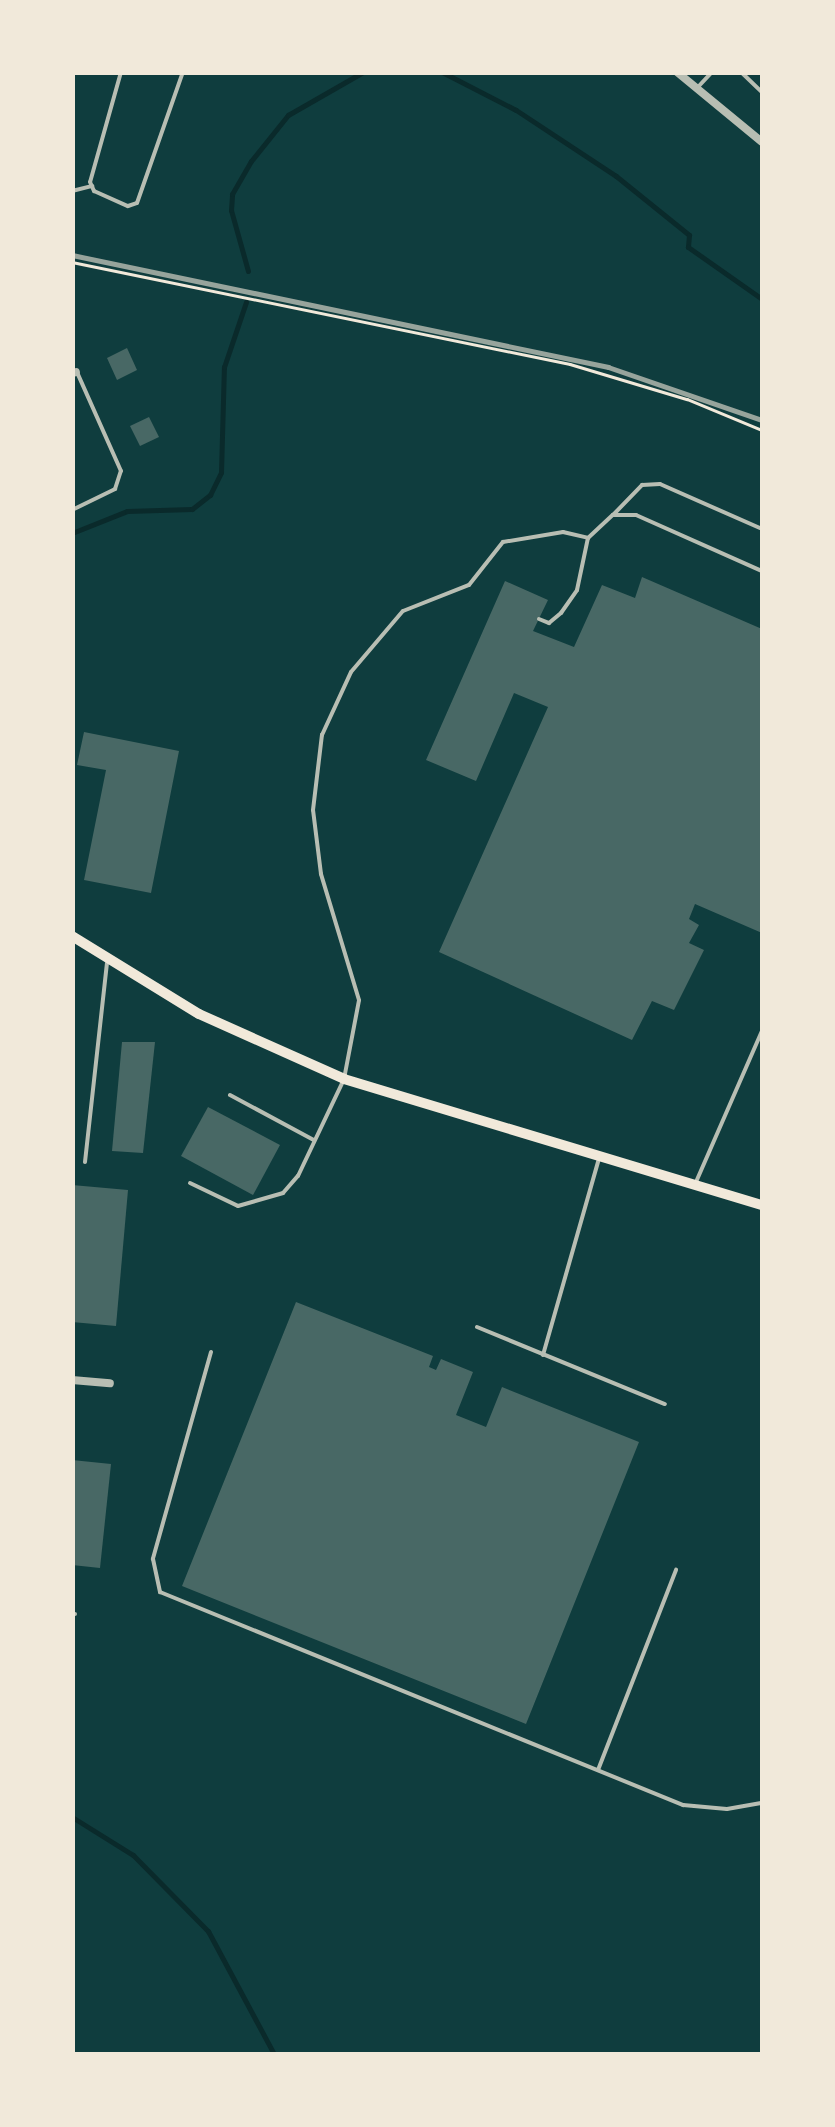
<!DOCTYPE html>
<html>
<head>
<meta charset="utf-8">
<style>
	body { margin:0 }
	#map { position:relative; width:835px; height:2127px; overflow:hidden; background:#0f3d3e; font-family:"Exo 2",sans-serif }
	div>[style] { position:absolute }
	.stream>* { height:5px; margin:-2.5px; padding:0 2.5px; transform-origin:2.5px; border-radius:2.5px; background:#0a2a2b }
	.building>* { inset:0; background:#486865 }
	.path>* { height:2.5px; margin:-1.25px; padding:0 1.25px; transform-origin:1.25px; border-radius:1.25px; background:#f1e9da }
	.service>* { height:4px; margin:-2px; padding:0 2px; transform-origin:2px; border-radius:2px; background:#b8beb3 }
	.minor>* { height:8px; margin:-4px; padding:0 4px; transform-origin:4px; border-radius:4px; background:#b8beb3 }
	.secondary>* { height:10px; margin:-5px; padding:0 5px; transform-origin:5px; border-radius:5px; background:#f1e9da }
	.rail>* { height:5px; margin:-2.5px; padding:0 2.5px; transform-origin:2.5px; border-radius:2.5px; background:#97a49c }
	span { translate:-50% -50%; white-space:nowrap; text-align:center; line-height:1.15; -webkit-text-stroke:8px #f1e9da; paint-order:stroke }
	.frame { position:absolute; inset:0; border:75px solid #f1e9da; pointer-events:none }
</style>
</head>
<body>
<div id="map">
	<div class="stream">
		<i style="left:442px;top:72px;width:83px;rotate:27.2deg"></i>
		<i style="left:516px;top:110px;width:120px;rotate:33.4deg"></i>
		<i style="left:616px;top:176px;width:94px;rotate:38.9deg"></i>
		<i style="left:689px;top:235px;width:12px;rotate:95deg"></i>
		<i style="left:688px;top:247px;width:90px;rotate:35.1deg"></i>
		<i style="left:248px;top:271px;width:63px;rotate:-105.6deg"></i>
		<i style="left:231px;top:210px;width:16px;rotate:-86deg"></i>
		<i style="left:232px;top:194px;width:38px;rotate:-60deg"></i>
		<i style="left:251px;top:161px;width:59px;rotate:-51.2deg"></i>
		<i style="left:288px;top:115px;width:86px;rotate:-29.8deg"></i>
		<i style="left:72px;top:533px;width:59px;rotate:-21.8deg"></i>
		<i style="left:127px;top:511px;width:65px;rotate:-1.8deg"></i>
		<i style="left:192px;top:509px;width:23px;rotate:-38deg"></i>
		<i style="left:210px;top:495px;width:25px;rotate:-64deg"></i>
		<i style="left:221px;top:472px;width:105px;rotate:-88.4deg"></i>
		<i style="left:224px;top:367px;width:69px;rotate:-71.3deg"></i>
		<i style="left:72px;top:1817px;width:72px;rotate:31.9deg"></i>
		<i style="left:133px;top:1855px;width:107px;rotate:45.4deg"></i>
		<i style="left:208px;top:1931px;width:140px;rotate:61.8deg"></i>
	</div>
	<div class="building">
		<i style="clip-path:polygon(127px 348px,137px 370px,117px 380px,107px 358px)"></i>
		<i style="clip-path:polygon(149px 417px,159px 437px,140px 446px,130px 426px)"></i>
		<i style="clip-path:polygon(642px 577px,762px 629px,762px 933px,695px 904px,689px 919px,699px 925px,689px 943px,704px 950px,674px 1010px,652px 1001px,632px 1040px,439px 952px,548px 707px,514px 693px,476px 781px,426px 760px,505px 581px,548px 600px,533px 631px,574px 647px,602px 585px,635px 598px)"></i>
		<i style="clip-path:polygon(84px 732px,179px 751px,151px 893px,84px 880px,106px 770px,77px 765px)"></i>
		<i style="clip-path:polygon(122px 1042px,155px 1042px,143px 1153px,112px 1151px)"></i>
		<i style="clip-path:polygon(208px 1107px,280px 1145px,253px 1195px,181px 1156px)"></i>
		<i style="clip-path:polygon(72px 1185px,128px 1190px,116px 1326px,72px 1322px)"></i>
		<i style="clip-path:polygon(296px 1302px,433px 1356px,429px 1367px,436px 1370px,441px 1359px,473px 1372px,456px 1415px,486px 1427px,502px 1387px,639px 1442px,526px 1724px,182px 1586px)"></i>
		<i style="clip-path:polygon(72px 1460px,111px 1464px,100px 1568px,72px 1565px)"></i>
	</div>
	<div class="path">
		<i style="left:72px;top:262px;width:508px;rotate:11.58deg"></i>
		<i style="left:570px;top:364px;width:122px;rotate:16.7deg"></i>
		<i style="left:687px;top:399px;width:81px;rotate:22.5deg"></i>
	</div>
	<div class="service">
		<i style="left:121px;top:72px;width:114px;rotate:105.7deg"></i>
		<i style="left:90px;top:182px;width:10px;rotate:66deg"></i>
		<i style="left:94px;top:191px;width:37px;rotate:24deg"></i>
		<i style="left:128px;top:206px;width:9px;rotate:-18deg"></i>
		<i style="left:137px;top:203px;width:139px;rotate:-70.7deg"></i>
		<i style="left:741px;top:72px;width:29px;rotate:44deg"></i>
		<i style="left:698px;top:87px;width:21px;rotate:-47deg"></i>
		<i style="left:72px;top:191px;width:21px;rotate:-14deg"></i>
		<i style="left:72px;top:510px;width:48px;rotate:-26deg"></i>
		<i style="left:115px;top:489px;width:19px;rotate:-72deg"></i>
		<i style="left:121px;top:471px;width:108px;rotate:-114deg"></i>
		<i style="left:613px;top:515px;width:42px;rotate:-46deg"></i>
		<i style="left:642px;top:485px;width:18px;rotate:-3deg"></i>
		<i style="left:660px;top:484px;width:111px;rotate:23.8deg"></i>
		<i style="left:539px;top:619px;width:11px;rotate:22deg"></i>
		<i style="left:549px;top:623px;width:16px;rotate:-40deg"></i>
		<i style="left:561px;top:613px;width:28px;rotate:-55deg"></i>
		<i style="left:577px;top:590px;width:53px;rotate:-78.1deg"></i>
		<i style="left:588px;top:538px;width:34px;rotate:-43deg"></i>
		<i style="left:613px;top:515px;width:23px"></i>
		<i style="left:636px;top:515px;width:138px;rotate:24deg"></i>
		<i style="left:230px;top:1095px;width:95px;rotate:28.2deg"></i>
		<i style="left:85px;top:1162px;width:200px;rotate:-83.7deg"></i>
		<i style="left:696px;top:1182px;width:165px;rotate:-66.4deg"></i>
		<i style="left:190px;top:1183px;width:53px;rotate:25.6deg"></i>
		<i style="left:238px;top:1206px;width:47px;rotate:-16.1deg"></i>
		<i style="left:283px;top:1193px;width:23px;rotate:-49deg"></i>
		<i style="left:298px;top:1176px;width:107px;rotate:-64.6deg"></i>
		<i style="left:344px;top:1079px;width:80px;rotate:-79.2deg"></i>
		<i style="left:359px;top:1000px;width:132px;rotate:-106.8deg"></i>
		<i style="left:321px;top:874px;width:64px;rotate:-97.1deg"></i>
		<i style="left:313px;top:810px;width:76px;rotate:-83.2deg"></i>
		<i style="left:322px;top:735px;width:69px;rotate:-65.3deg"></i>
		<i style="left:351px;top:672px;width:80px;rotate:-49.6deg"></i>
		<i style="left:403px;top:611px;width:71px;rotate:-21.5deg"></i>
		<i style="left:469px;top:585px;width:55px;rotate:-51.7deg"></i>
		<i style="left:503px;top:542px;width:61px;rotate:-9.5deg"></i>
		<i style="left:563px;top:532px;width:26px;rotate:13deg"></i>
		<i style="left:477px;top:1327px;width:203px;rotate:22.3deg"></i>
		<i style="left:211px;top:1352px;width:215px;rotate:105.7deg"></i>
		<i style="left:153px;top:1559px;width:34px;rotate:78deg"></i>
		<i style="left:160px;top:1592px;width:565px;rotate:22.16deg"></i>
		<i style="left:683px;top:1805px;width:44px;rotate:5.2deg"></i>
		<i style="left:727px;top:1809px;width:36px;rotate:-10deg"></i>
		<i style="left:543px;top:1355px;width:205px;rotate:-74.1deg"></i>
		<i style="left:72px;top:1614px;width:3px"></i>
		<i style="left:598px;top:1770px;width:215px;rotate:-68.7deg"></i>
	</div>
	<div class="minor">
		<i style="left:677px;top:72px;width:110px;rotate:39.5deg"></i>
		<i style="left:72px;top:373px;width:4px;rotate:-14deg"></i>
		<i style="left:72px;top:1380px;width:38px;rotate:5deg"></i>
	</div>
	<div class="secondary">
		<i style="left:72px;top:936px;width:149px;rotate:31.6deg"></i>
		<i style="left:199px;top:1014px;width:159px;rotate:24.1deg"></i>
		<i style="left:344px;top:1079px;width:437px;rotate:16.8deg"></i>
	</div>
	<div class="rail">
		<i style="left:72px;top:255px;width:548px;rotate:11.8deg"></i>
		<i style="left:608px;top:367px;width:163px;rotate:19deg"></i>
	</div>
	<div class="frame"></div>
</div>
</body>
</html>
